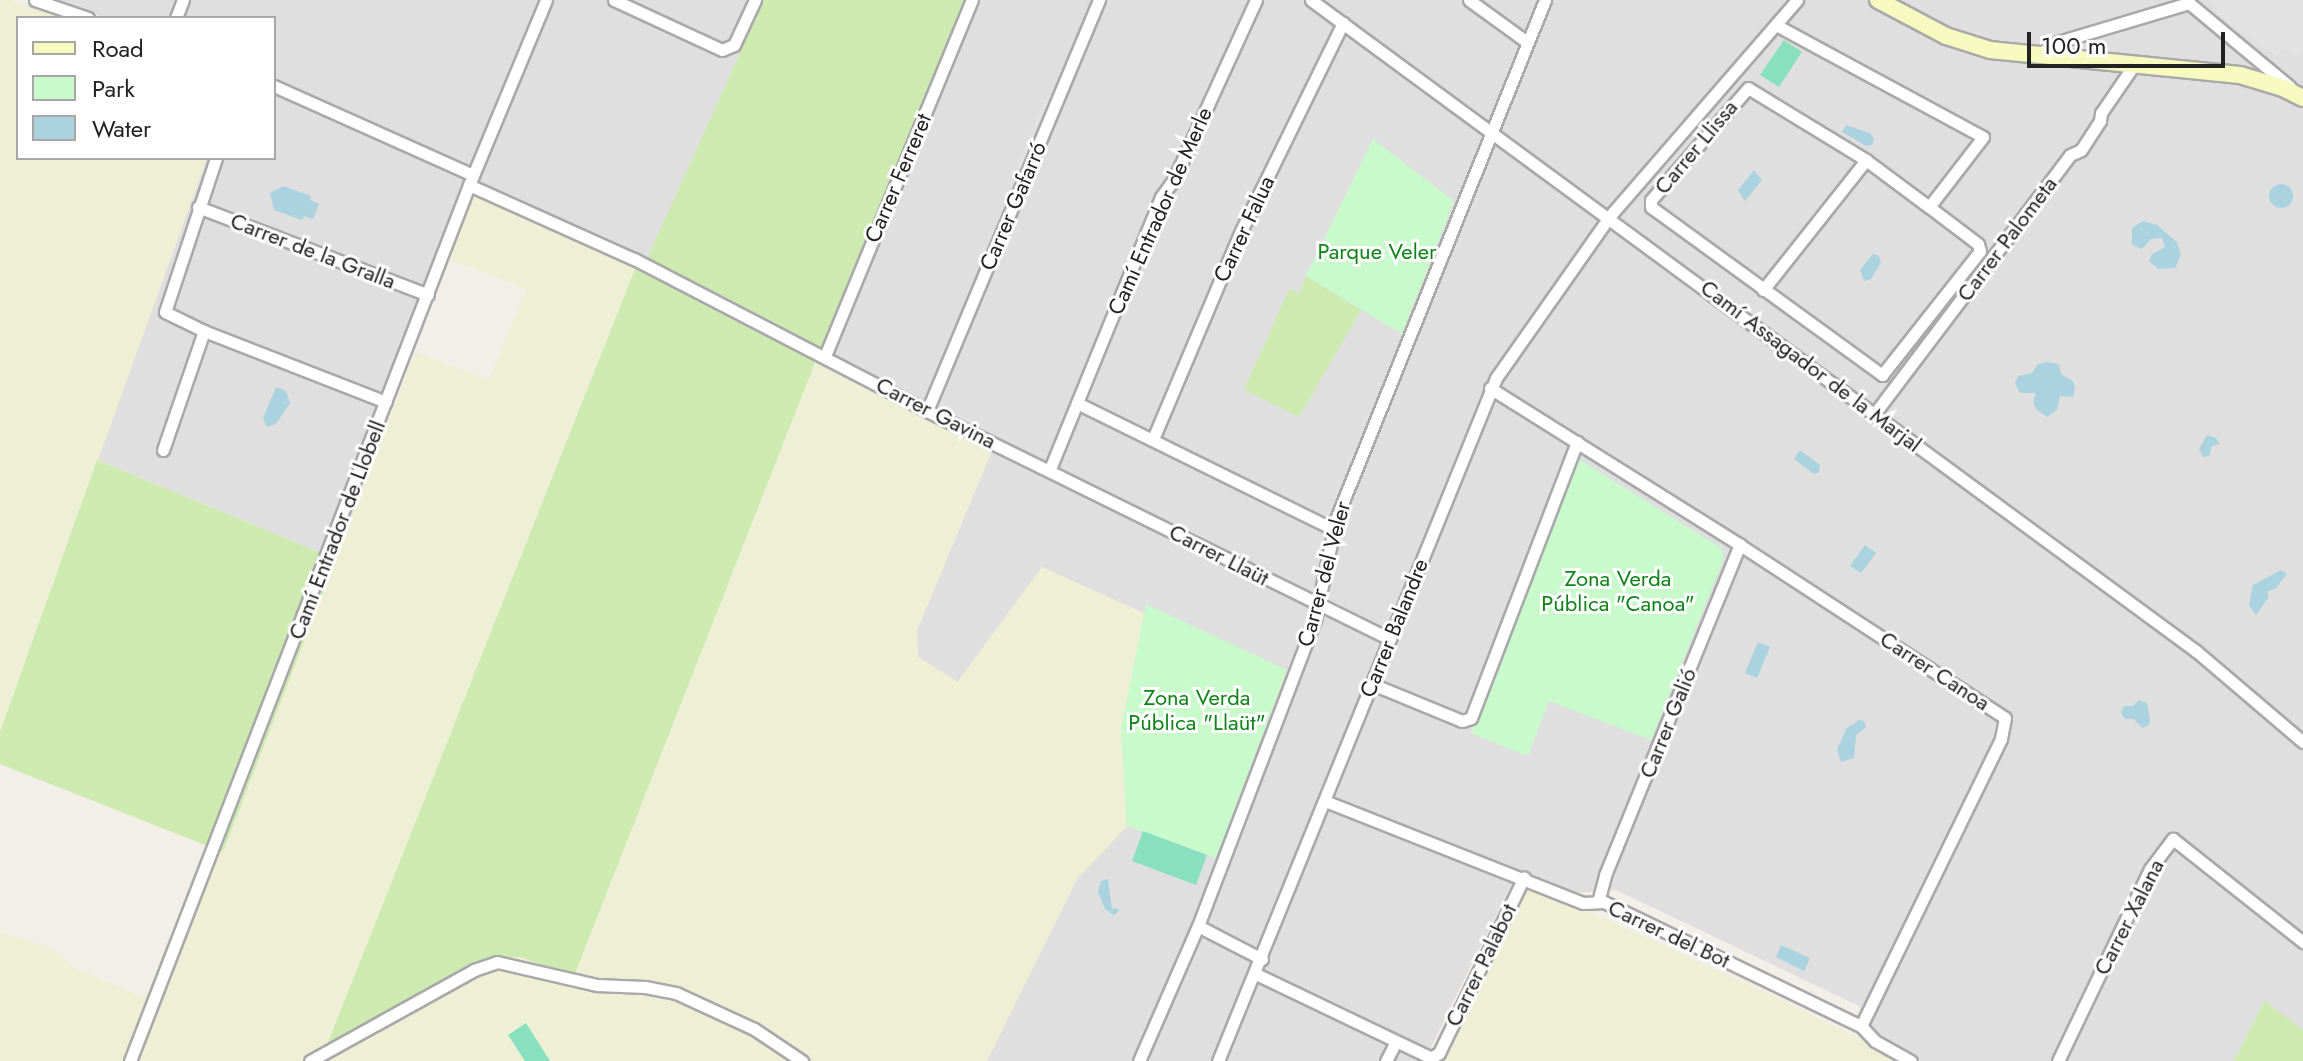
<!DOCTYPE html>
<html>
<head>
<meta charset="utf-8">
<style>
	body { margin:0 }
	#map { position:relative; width:2303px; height:1061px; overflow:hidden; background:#f2efe9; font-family:Jost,sans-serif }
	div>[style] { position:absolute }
	.residential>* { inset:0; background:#e0dfdf }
	.farmland>* { inset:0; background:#eef0d5 }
	.grass>* { inset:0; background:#cdebb0 }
	.park>* { inset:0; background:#c8facc }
	.pitch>* { inset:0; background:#88e0be }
	.parking>* { inset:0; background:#e2e2e2 }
	.water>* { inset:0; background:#aad3df }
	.round { border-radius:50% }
	.roads { filter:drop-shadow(2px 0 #a9a9a9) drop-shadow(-2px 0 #a9a9a9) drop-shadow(0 2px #a9a9a9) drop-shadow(0 -2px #a9a9a9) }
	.minor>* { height:11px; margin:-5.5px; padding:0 5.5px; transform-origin:5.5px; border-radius:5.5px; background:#fff }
	.secondary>* { height:16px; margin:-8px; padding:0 8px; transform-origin:8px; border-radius:8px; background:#f7fabf }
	span { translate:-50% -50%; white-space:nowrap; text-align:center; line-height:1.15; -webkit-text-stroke:6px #fff; paint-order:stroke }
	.street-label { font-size:22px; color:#222 }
	.park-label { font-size:22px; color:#0c8416 }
	.legend { position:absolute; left:16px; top:16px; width:260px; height:144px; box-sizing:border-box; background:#fff; border:2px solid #a7a7a7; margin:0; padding:10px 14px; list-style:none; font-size:24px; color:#222 }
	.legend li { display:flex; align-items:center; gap:16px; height:40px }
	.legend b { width:40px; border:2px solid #a7a7a7 }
	.scale { position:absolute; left:2027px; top:32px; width:198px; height:36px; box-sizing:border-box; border:4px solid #222; border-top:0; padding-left:10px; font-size:24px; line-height:28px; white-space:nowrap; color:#222; -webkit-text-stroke:6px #fff; paint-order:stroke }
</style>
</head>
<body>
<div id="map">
	<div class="residential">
		<i style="clip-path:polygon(56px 0,2303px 0,2303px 1061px,1919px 1061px,1874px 1036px,1859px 1006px,1616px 890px,1576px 893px,1519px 869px,1431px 1047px,1435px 1061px,986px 1061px,1077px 879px,1127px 826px,1042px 567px,957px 683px,917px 657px,917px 630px,991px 453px,816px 360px,820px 348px,646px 261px,466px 179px,390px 414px,336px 559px,97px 460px,207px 158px,274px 158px,274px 18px,105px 18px)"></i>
	</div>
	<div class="farmland">
		<i style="clip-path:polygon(0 0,10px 0,61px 18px,18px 18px,18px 158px,207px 158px,98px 460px,335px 559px,415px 352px,489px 380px,526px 289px,449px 259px,474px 194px,557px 226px,637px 264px,328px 1044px,488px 958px,520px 957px,574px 976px,816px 360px,991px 453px,917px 630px,918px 657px,958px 682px,1042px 567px,1146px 614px,1121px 729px,1127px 826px,1077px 879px,987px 1061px,0 1061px,0 932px,52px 948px,73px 967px,145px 998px,206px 846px,0 764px)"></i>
		<i style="clip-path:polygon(1536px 887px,1773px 996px,1906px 1061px,1443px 1061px,1525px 891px)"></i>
	</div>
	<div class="grass">
		<i style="clip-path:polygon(764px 0,964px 0,821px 349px,646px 261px)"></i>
		<i style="clip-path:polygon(637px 264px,816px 360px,574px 976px,520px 957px,488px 958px,327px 1045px)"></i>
		<i style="clip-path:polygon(1306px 276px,1361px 310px,1299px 417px,1244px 390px,1289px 289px,1299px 293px)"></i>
		<i style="clip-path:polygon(97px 460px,336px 559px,223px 852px,0 764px,0 732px)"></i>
		<i style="clip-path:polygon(2264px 1001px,2303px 1030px,2303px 1061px,2234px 1061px)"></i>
	</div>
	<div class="park">
		<i style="clip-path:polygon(1373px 139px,1454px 201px,1402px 334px,1306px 276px)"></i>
		<i style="clip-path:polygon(1577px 458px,1721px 548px,1724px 558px,1651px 740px,1549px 701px,1528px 756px,1471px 733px)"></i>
		<i style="clip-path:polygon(1146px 604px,1287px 670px,1216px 858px,1127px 826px,1121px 729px)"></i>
	</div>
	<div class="pitch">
		<i style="clip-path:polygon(1784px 40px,1802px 52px,1779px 87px,1760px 75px)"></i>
		<i style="clip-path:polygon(1143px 831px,1207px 855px,1196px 885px,1132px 861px)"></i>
		<i style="clip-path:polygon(526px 1023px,550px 1061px,525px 1061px,508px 1035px)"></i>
	</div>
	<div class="parking">
		<i style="clip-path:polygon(2212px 0,2303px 0,2303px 50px,2298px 57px,2284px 48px,2276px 56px,2218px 15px)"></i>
		<i style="clip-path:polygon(1046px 94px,1053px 98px,1024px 170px,1017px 167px)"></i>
	</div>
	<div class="water">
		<i style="clip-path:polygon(1846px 125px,1870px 133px,1874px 139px,1872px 145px,1866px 146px,1842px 132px)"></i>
		<i style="clip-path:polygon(1754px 170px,1762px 180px,1745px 201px,1738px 190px)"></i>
		<i class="round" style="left:2269px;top:184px;width:24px;height:24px"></i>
		<i style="clip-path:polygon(284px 186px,311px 196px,310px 200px,319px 204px,313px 219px,304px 216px,302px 220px,274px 210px,270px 193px)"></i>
		<i style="clip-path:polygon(2143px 221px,2157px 225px,2177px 242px,2181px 255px,2175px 268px,2158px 269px,2149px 261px,2152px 254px,2165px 247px,2162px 238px,2151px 239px,2142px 249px,2132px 245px,2132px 228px)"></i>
		<i style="clip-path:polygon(1873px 254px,1879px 256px,1881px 263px,1871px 279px,1864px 281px,1860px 270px)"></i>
		<i style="clip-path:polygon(2047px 362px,2059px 364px,2061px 374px,2073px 381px,2075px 388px,2073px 397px,2060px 396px,2057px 410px,2047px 417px,2036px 409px,2033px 402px,2036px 393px,2020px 393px,2015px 383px,2018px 376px,2032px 373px,2038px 364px)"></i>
		<i style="clip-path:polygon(276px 387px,286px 391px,290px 403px,276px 424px,267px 427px,263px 418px)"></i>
		<i style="clip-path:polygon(2207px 435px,2216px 438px,2220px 444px,2212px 446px,2209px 456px,2203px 457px,2199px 449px)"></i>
		<i style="clip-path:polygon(1800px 450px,1820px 465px,1819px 472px,1814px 474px,1794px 459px)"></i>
		<i style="clip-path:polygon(1865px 545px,1876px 553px,1861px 573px,1850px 566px)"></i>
		<i style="clip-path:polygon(2281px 570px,2287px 574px,2275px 589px,2268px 591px,2268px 598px,2256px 615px,2249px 605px,2253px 585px)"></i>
		<i style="clip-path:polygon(1758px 642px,1770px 647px,1757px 678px,1745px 673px)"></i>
		<i style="clip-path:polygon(2139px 700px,2147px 703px,2150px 719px,2149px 725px,2142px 728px,2134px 719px,2125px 719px,2121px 713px,2124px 706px,2133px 706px)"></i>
		<i style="clip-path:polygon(1859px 720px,1864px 721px,1866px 727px,1856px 735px,1854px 758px,1841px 762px,1837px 750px,1846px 729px)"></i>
		<i style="clip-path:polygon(1108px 879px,1112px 909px,1117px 908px,1119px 911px,1114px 915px,1105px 909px,1098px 892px,1101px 881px)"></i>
		<i style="clip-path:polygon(1781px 945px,1810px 958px,1804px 971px,1776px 957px)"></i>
	</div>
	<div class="roads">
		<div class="minor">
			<i style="left:35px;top:0;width:56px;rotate:18.8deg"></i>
			<i style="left:614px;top:0;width:119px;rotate:24.8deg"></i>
			<i style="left:722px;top:50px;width:13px;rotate:-23deg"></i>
			<i style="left:734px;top:45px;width:50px;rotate:-65deg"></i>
			<i style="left:1311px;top:0;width:1099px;rotate:36.34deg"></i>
			<i style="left:2196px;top:651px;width:140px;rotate:40.4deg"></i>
			<i style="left:1469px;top:0;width:72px;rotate:35.9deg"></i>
			<i style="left:176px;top:18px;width:19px;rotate:-69deg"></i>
			<i style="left:1776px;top:25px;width:235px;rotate:28.4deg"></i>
			<i style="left:1983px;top:137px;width:88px;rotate:127.6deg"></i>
			<i style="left:1929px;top:207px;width:79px;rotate:-143.3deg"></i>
			<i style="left:1866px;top:160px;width:138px;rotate:-148.6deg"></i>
			<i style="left:1748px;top:88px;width:148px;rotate:130.9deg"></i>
			<i style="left:1651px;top:200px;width:7px;rotate:90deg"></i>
			<i style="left:1651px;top:207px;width:286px;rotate:36deg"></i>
			<i style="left:1882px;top:375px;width:158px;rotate:-51.7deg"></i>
			<i style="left:1980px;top:251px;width:7px;rotate:-106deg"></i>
			<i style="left:1978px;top:244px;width:61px;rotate:-142.9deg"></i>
			<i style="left:2035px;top:56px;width:27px;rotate:-31deg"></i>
			<i style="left:2058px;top:42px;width:137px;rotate:-16.6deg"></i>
			<i style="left:2189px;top:3px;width:131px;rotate:39.7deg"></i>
			<i style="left:274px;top:86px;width:218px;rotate:24.1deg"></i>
			<i style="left:216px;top:158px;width:162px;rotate:108.3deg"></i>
			<i style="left:165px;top:312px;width:43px;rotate:26deg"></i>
			<i style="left:204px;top:331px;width:195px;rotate:21.3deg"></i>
			<i style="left:469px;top:185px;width:181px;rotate:24.2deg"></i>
			<i style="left:634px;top:259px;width:330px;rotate:27.4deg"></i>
			<i style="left:927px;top:411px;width:516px;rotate:26.22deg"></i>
			<i style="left:198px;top:207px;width:246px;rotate:20.9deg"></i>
			<i style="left:1763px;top:290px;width:166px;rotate:-51.6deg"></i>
			<i style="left:825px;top:356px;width:385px;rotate:-67.6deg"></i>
			<i style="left:1490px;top:388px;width:295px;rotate:32.1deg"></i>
			<i style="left:1740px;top:545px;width:316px;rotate:33.1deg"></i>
			<i style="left:2005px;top:718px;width:21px;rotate:101deg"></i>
			<i style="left:2001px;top:739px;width:319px;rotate:116deg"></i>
			<i style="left:1077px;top:403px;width:285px;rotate:26.2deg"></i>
			<i style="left:927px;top:411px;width:446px;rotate:-67.3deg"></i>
			<i style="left:1875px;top:413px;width:323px;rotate:-52.9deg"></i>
			<i style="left:2070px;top:155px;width:12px;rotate:-24deg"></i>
			<i style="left:2081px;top:150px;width:35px;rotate:-57deg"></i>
			<i style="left:2100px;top:121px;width:8px;rotate:-83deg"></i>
			<i style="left:2101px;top:113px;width:58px;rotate:-55.5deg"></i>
			<i style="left:1153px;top:439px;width:226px;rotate:-67.1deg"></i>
			<i style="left:1241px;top:231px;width:232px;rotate:-63.9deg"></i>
			<i style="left:163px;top:450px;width:126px;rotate:-71deg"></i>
			<i style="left:1050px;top:469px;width:294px;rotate:-67.8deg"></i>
			<i style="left:1161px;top:197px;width:22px;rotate:-54deg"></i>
			<i style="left:1174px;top:179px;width:197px;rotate:-65.4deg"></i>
			<i style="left:1372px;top:684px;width:97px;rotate:22.3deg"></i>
			<i style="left:1462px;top:721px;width:9px;rotate:-18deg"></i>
			<i style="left:1471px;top:718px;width:296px;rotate:-69deg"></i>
			<i style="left:1325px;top:801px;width:277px;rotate:21.6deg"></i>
			<i style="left:1583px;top:903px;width:21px;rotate:-3deg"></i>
			<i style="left:1604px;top:902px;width:285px;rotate:25.8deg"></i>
			<i style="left:1861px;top:1026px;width:21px;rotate:47deg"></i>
			<i style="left:1875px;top:1041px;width:41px;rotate:29.1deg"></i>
			<i style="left:1598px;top:902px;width:28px;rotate:-75deg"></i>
			<i style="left:1605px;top:875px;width:357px;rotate:-67.8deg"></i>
			<i style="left:1198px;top:926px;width:72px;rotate:27.3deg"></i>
			<i style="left:1256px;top:974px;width:194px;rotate:25.6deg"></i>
			<i style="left:1431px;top:1058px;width:9px;rotate:-32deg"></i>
			<i style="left:1439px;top:1053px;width:195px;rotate:-64.2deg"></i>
			<i style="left:130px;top:1061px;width:939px;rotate:-68.84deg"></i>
			<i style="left:469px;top:185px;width:200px;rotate:-67.4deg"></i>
			<i style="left:310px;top:1061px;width:188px;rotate:-29deg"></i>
			<i style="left:474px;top:970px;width:24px;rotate:-19deg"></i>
			<i style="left:497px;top:962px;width:103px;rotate:13deg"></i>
			<i style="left:597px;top:985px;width:48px;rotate:2.4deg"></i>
			<i style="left:645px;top:987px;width:32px;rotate:11deg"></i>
			<i style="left:676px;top:993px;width:86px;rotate:24.8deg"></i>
			<i style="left:754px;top:1029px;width:58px;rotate:33.7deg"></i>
			<i style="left:1139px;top:1061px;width:147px;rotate:-66.4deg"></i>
			<i style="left:1198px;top:926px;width:329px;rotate:-69.1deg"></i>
			<i style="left:1315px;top:619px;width:102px;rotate:-78.1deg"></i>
			<i style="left:1336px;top:519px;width:560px;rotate:-68.07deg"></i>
			<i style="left:1218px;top:1061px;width:737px;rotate:-67.85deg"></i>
			<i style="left:1496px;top:378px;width:197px;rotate:-54.9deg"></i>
			<i style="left:1609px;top:217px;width:287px;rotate:-49.1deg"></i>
			<i style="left:1386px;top:1061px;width:22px;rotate:-63deg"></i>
			<i style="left:2058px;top:1061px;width:213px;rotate:-64.4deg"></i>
			<i style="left:2150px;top:869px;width:38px;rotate:-53deg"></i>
			<i style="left:2173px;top:839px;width:166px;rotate:38.4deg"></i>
		</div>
		<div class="secondary">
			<i style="left:1878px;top:0;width:77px;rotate:27.9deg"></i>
			<i style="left:1946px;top:36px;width:46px;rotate:17.7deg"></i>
			<i style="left:1990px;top:50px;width:251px;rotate:5.7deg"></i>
			<i style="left:2240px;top:75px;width:45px;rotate:16.8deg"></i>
			<i style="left:2283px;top:88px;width:22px;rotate:27deg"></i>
		</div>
	</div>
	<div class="street-label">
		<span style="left:1696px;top:147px;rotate:-50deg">Carrer Llissa</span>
		<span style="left:898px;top:178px;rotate:-67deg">Carrer Ferreret</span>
		<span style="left:1013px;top:206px;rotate:-67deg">Carrer Gafarró</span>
		<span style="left:1160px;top:211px;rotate:-66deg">Camí Entrador de Merle</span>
		<span style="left:1244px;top:229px;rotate:-65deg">Carrer Falua</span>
		<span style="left:2007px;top:239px;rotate:-53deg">Carrer Palometa</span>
		<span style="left:313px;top:251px;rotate:21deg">Carrer de la Gralla</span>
		<span style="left:1811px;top:366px;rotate:37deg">Camí Assagador de la Marjal</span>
		<span style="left:936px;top:413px;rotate:27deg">Carrer Gavina</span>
		<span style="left:337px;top:530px;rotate:-69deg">Camí Entrador de Llobell</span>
		<span style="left:1219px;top:555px;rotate:27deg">Carrer Llaüt</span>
		<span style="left:1324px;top:574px;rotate:-75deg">Carrer del Veler</span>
		<span style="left:1394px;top:628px;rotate:-68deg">Carrer Balandre</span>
		<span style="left:1935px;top:671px;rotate:33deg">Carrer Canoa</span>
		<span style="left:1668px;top:723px;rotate:-68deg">Carrer Galió</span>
		<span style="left:2129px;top:917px;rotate:-63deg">Carrer Xalana</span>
		<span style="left:1669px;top:934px;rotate:25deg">Carrer del Bot</span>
		<span style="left:1481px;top:965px;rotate:-64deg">Carrer Palabot</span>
	</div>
	<div class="park-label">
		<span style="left:1377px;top:252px">Parque Veler</span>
		<span style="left:1618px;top:591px">Zona Verda<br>Pública "Canoa"</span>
		<span style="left:1197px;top:710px">Zona Verda<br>Pública "Llaüt"</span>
	</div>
	<ul class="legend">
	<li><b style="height:10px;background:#f7fabf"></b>Road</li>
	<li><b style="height:22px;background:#c8facc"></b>Park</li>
	<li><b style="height:22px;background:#aad3df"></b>Water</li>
	</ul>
	<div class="scale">100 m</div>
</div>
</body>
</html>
